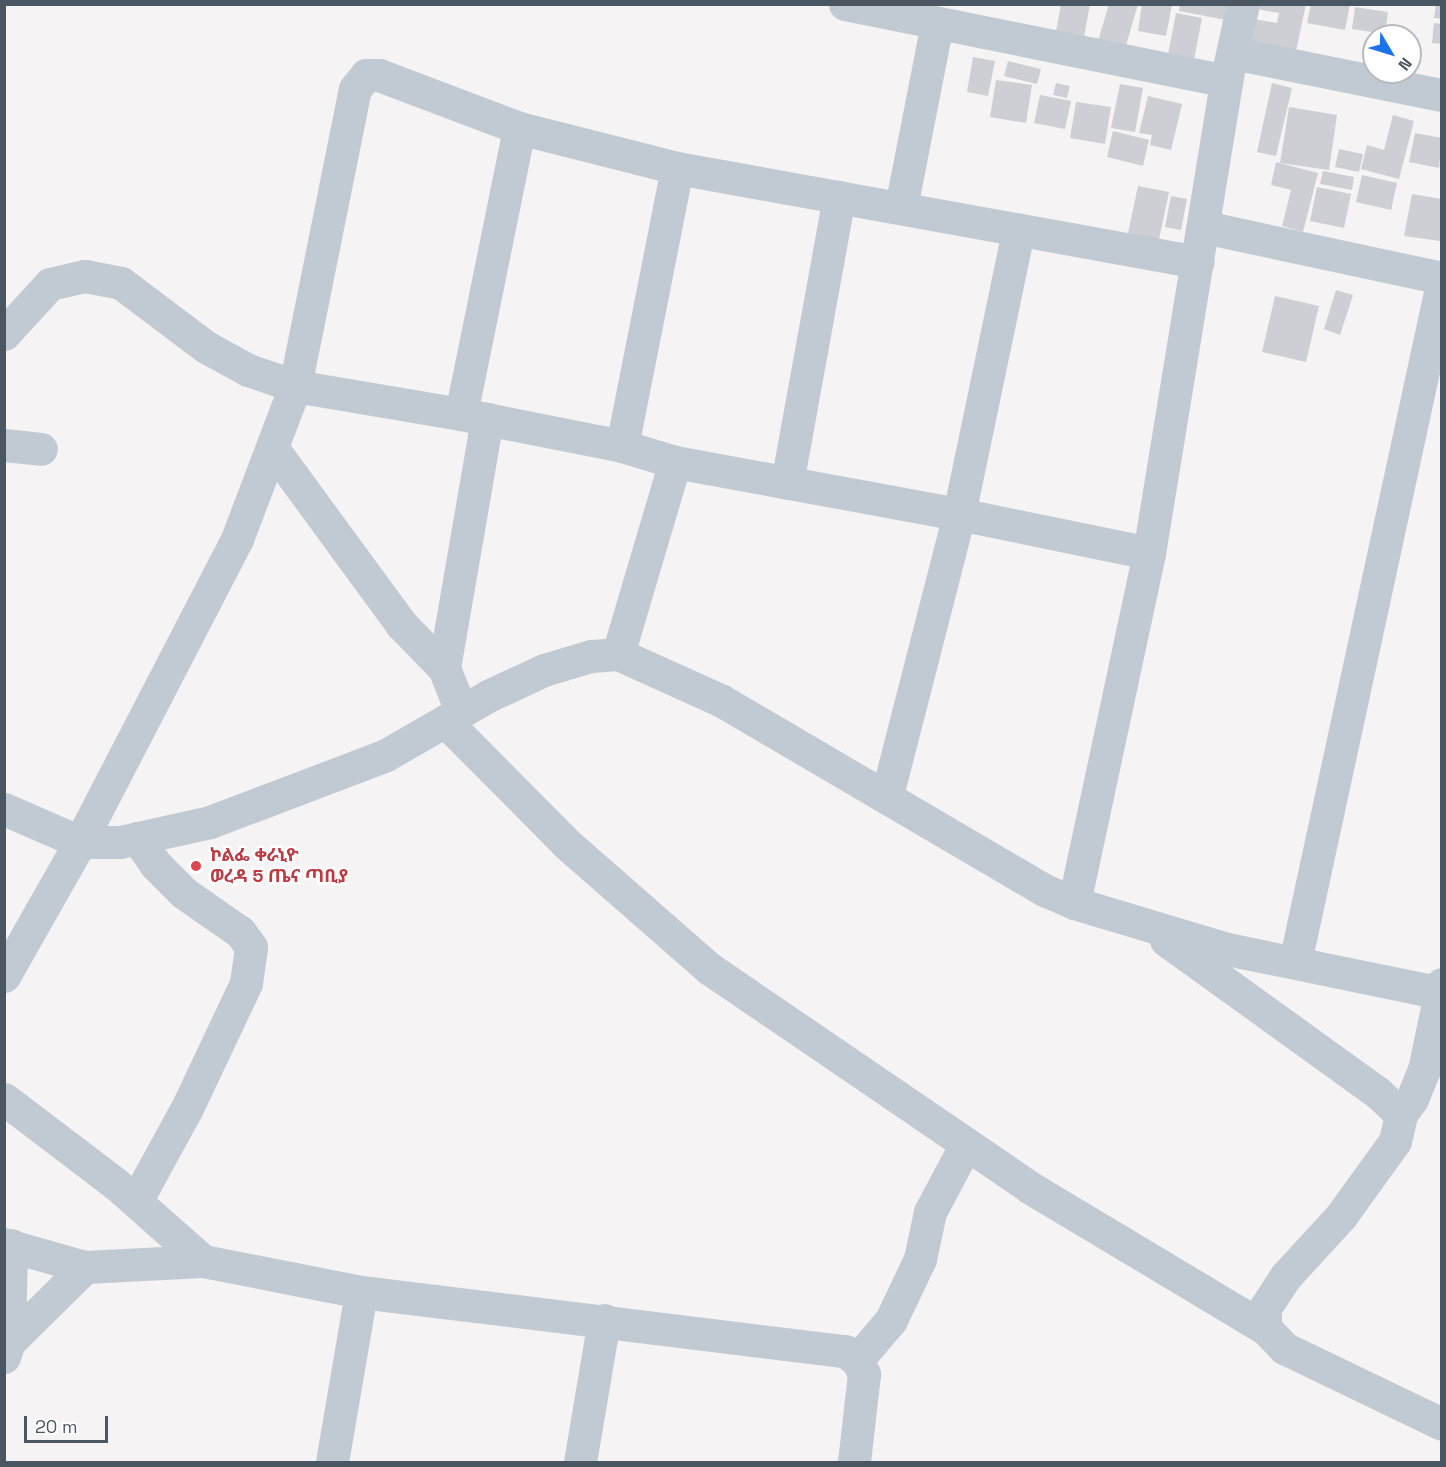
<!DOCTYPE html>
<html>
<head>
<meta charset="utf-8">
<style>
	body { margin:0 }
	#map { position:relative; width:1446px; height:1467px; overflow:hidden; background:#f5f3f3; font-family:"Space Grotesk","Noto Sans Ethiopic",sans-serif }
	div>[style] { position:absolute }
	.building>* { inset:0; background:#cdcfd5 }
	.minor>* { height:33px; margin:-16.5px; padding:0 16.5px; transform-origin:16.5px; border-radius:16.5px; background:#c1cad2 }
	.dots>* { width:16px; height:16px; translate:-50% -50%; box-sizing:border-box; border:3px solid #fff; border-radius:50% }
	span { translate:-50% -50%; white-space:nowrap; text-align:center; line-height:1.15; -webkit-text-stroke:5px #fff; paint-order:stroke }
	.health-label { font-size:18px; color:#be3a42; font-weight:700 }
	.left { translate:0 -50%; text-align:left }
	.frame { position:absolute; inset:0; border:6px solid #4a5661; pointer-events:none }
	.north { position:absolute; left:1362px; top:24px; width:60px; height:60px; box-sizing:border-box; background:#fff; border:2px solid #b7bbc0; border-radius:50%; rotate:128deg; font-size:16px; font-weight:700; line-height:24px; text-align:center; color:#4a5661 }
	.north::after { content:''; display:block; margin:auto; width:21px; height:27px; background:#1a73e8; clip-path:polygon(50% 0,100% 100%,50% 72%,0 100%) }
	.scale { position:absolute; left:24px; top:1416px; width:84px; height:27px; box-sizing:border-box; border:3px solid #4a5661; border-top:0; padding-left:8px; font-size:18px; line-height:21px; white-space:nowrap; color:#4a5661; -webkit-text-stroke:4px #fff; paint-order:stroke }
</style>
</head>
<body>
<div id="map">
	<div class="building">
		<i style="clip-path:polygon(1061px 4px,1090px 4px,1084px 37px,1056px 32px)"></i>
		<i style="clip-path:polygon(1109px 4px,1138px 4px,1125px 49px,1098px 41px)"></i>
		<i style="clip-path:polygon(1142px 4px,1172px 4px,1166px 36px,1138px 31px)"></i>
		<i style="clip-path:polygon(1180px 4px,1229px 4px,1226px 20px,1179px 11px)"></i>
		<i style="clip-path:polygon(1257px 4px,1306px 4px,1295px 56px,1248px 47px,1254px 19px,1277px 23px,1279px 13px,1256px 9px)"></i>
		<i style="clip-path:polygon(1311px 4px,1350px 5px,1345px 30px,1307px 23px)"></i>
		<i style="clip-path:polygon(1436px 4px,1442px 5px,1442px 19px,1434px 18px)"></i>
		<i style="clip-path:polygon(1355px 7px,1388px 12px,1385px 34px,1352px 29px)"></i>
		<i style="clip-path:polygon(1176px 13px,1202px 18px,1193px 65px,1167px 60px)"></i>
		<i style="clip-path:polygon(1434px 23px,1442px 24px,1442px 44px,1432px 43px)"></i>
		<i style="clip-path:polygon(973px 57px,995px 61px,988px 96px,967px 92px)"></i>
		<i style="clip-path:polygon(1008px 61px,1041px 69px,1037px 84px,1004px 76px)"></i>
		<i style="clip-path:polygon(996px 80px,1032px 85px,1026px 123px,990px 117px)"></i>
		<i style="clip-path:polygon(1056px 83px,1070px 86px,1067px 98px,1053px 95px)"></i>
		<i style="clip-path:polygon(1272px 83px,1292px 88px,1276px 156px,1257px 152px)"></i>
		<i style="clip-path:polygon(1120px 84px,1143px 88px,1135px 132px,1111px 128px)"></i>
		<i style="clip-path:polygon(1040px 95px,1071px 101px,1065px 129px,1034px 123px)"></i>
		<i style="clip-path:polygon(1148px 96px,1182px 104px,1171px 150px,1150px 145px,1152px 135px,1139px 133px)"></i>
		<i style="clip-path:polygon(1076px 102px,1111px 107px,1105px 144px,1070px 138px)"></i>
		<i style="clip-path:polygon(1289px 107px,1337px 115px,1329px 170px,1280px 163px)"></i>
		<i style="clip-path:polygon(1393px 115px,1414px 121px,1399px 179px,1361px 169px,1367px 145px,1384px 150px)"></i>
		<i style="clip-path:polygon(1113px 131px,1149px 140px,1143px 166px,1107px 157px)"></i>
		<i style="clip-path:polygon(1415px 133px,1442px 138px,1439px 168px,1409px 162px)"></i>
		<i style="clip-path:polygon(1339px 149px,1363px 154px,1359px 172px,1335px 167px)"></i>
		<i style="clip-path:polygon(1276px 162px,1318px 173px,1303px 232px,1282px 226px,1291px 190px,1271px 185px)"></i>
		<i style="clip-path:polygon(1323px 171px,1354px 177px,1352px 190px,1320px 184px)"></i>
		<i style="clip-path:polygon(1362px 175px,1397px 183px,1391px 210px,1356px 202px)"></i>
		<i style="clip-path:polygon(1138px 186px,1169px 192px,1157px 249px,1126px 243px)"></i>
		<i style="clip-path:polygon(1317px 187px,1351px 194px,1344px 228px,1310px 221px)"></i>
		<i style="clip-path:polygon(1412px 194px,1442px 199px,1440px 241px,1404px 236px)"></i>
		<i style="clip-path:polygon(1171px 196px,1187px 199px,1181px 230px,1165px 227px)"></i>
		<i style="clip-path:polygon(1336px 290px,1353px 295px,1340px 335px,1324px 329px)"></i>
		<i style="clip-path:polygon(1275px 296px,1319px 306px,1306px 362px,1262px 352px)"></i>
	</div>
	<div class="minor">
		<i style="left:845px;top:4px;width:389px;rotate:11.4deg"></i>
		<i style="left:1233px;top:53px;width:213px;rotate:11.4deg"></i>
		<i style="left:901px;top:207px;width:187px;rotate:-78.9deg"></i>
		<i style="left:1204px;top:227px;width:243px;rotate:12.1deg"></i>
		<i style="left:4px;top:334px;width:68px;rotate:-47.4deg"></i>
		<i style="left:50px;top:284px;width:36px;rotate:-13deg"></i>
		<i style="left:85px;top:276px;width:37px;rotate:11deg"></i>
		<i style="left:121px;top:283px;width:106px;rotate:37deg"></i>
		<i style="left:206px;top:347px;width:48px;rotate:28.7deg"></i>
		<i style="left:248px;top:370px;width:50px;rotate:18.8deg"></i>
		<i style="left:295px;top:386px;width:168px;rotate:9.6deg"></i>
		<i style="left:461px;top:414px;width:164px;rotate:11.2deg"></i>
		<i style="left:622px;top:446px;width:55px;rotate:16.8deg"></i>
		<i style="left:675px;top:462px;width:289px;rotate:10.4deg"></i>
		<i style="left:959px;top:514px;width:194px;rotate:11.6deg"></i>
		<i style="left:461px;top:414px;width:292px;rotate:-78.5deg"></i>
		<i style="left:4px;top:445px;width:37px;rotate:6deg"></i>
		<i style="left:622px;top:446px;width:283px;rotate:-78.8deg"></i>
		<i style="left:273px;top:449px;width:217px;rotate:53.8deg"></i>
		<i style="left:401px;top:624px;width:62px;rotate:45.7deg"></i>
		<i style="left:444px;top:668px;width:46px;rotate:68.4deg"></i>
		<i style="left:787px;top:483px;width:291px;rotate:-79.7deg"></i>
		<i style="left:618px;top:654px;width:200px;rotate:-73.5deg"></i>
		<i style="left:444px;top:668px;width:253px;rotate:-80.2deg"></i>
		<i style="left:445px;top:721px;width:173px;rotate:45.2deg"></i>
		<i style="left:567px;top:844px;width:190px;rotate:41.2deg"></i>
		<i style="left:710px;top:969px;width:386px;rotate:34.3deg"></i>
		<i style="left:1029px;top:1187px;width:275px;rotate:30.9deg"></i>
		<i style="left:1265px;top:1328px;width:28px;rotate:46deg"></i>
		<i style="left:1284px;top:1348px;width:175px;rotate:25.7deg"></i>
		<i style="left:887px;top:795px;width:290px;rotate:-75.6deg"></i>
		<i style="left:959px;top:514px;width:289px;rotate:-78.2deg"></i>
		<i style="left:4px;top:809px;width:83px;rotate:23.5deg"></i>
		<i style="left:80px;top:842px;width:40px"></i>
		<i style="left:120px;top:842px;width:92px;rotate:-12.5deg"></i>
		<i style="left:210px;top:822px;width:188px;rotate:-20.8deg"></i>
		<i style="left:386px;top:755px;width:118px;rotate:-30deg"></i>
		<i style="left:488px;top:696px;width:62px;rotate:-24.9deg"></i>
		<i style="left:544px;top:670px;width:49px;rotate:-16.6deg"></i>
		<i style="left:591px;top:656px;width:27px;rotate:-4deg"></i>
		<i style="left:618px;top:654px;width:114px;rotate:24.3deg"></i>
		<i style="left:722px;top:701px;width:373px;rotate:30.4deg"></i>
		<i style="left:1044px;top:890px;width:33px;rotate:23deg"></i>
		<i style="left:1074px;top:903px;width:160px;rotate:16.7deg"></i>
		<i style="left:1227px;top:949px;width:219px;rotate:11.6deg"></i>
		<i style="left:1074px;top:903px;width:358px;rotate:-77.9deg"></i>
		<i style="left:1149px;top:553px;width:478px;rotate:-80.7deg"></i>
		<i style="left:1226px;top:81px;width:79px;rotate:-77.6deg"></i>
		<i style="left:1166px;top:940px;width:260px;rotate:35.8deg"></i>
		<i style="left:1377px;top:1092px;width:33px;rotate:43deg"></i>
		<i style="left:1295px;top:962px;width:695px;rotate:-77.78deg"></i>
		<i style="left:4px;top:976px;width:154px;rotate:-60.4deg"></i>
		<i style="left:80px;top:842px;width:341px;rotate:-62.6deg"></i>
		<i style="left:237px;top:539px;width:164px;rotate:-69.2deg"></i>
		<i style="left:295px;top:386px;width:303px;rotate:-78.6deg"></i>
		<i style="left:355px;top:89px;width:18px;rotate:-52deg"></i>
		<i style="left:366px;top:75px;width:13px"></i>
		<i style="left:379px;top:75px;width:150px;rotate:20.7deg"></i>
		<i style="left:519px;top:128px;width:163px;rotate:14.2deg"></i>
		<i style="left:677px;top:168px;width:529px;rotate:10.23deg"></i>
		<i style="left:4px;top:1099px;width:141px;rotate:37.2deg"></i>
		<i style="left:116px;top:1184px;width:116px;rotate:41.5deg"></i>
		<i style="left:136px;top:1201px;width:106px;rotate:-61.3deg"></i>
		<i style="left:187px;top:1108px;width:138px;rotate:-64.7deg"></i>
		<i style="left:246px;top:983px;width:36px;rotate:-82deg"></i>
		<i style="left:251px;top:947px;width:19px;rotate:-126deg"></i>
		<i style="left:240px;top:932px;width:68px;rotate:-145.1deg"></i>
		<i style="left:184px;top:893px;width:40px;rotate:-135deg"></i>
		<i style="left:156px;top:865px;width:33px;rotate:-125deg"></i>
		<i style="left:4px;top:1244px;width:84px;rotate:15.9deg"></i>
		<i style="left:85px;top:1267px;width:118px;rotate:-2.9deg"></i>
		<i style="left:203px;top:1261px;width:161px;rotate:11.1deg"></i>
		<i style="left:361px;top:1292px;width:488px;rotate:7deg"></i>
		<i style="left:845px;top:1351px;width:15px;rotate:37deg"></i>
		<i style="left:857px;top:1360px;width:16px;rotate:63deg"></i>
		<i style="left:864px;top:1374px;width:89px;rotate:96.5deg"></i>
		<i style="left:1265px;top:1328px;width:20px;rotate:-90deg"></i>
		<i style="left:1265px;top:1308px;width:38px;rotate:-57deg"></i>
		<i style="left:1286px;top:1276px;width:81px;rotate:-47.5deg"></i>
		<i style="left:1341px;top:1216px;width:92px;rotate:-54.2deg"></i>
		<i style="left:1395px;top:1141px;width:28px;rotate:-77deg"></i>
		<i style="left:1401px;top:1114px;width:19px;rotate:-54deg"></i>
		<i style="left:1412px;top:1099px;width:31px;rotate:-68deg"></i>
		<i style="left:1424px;top:1070px;width:88px;rotate:-78.2deg"></i>
		<i style="left:9px;top:1342px;width:107px;rotate:-44.6deg"></i>
		<i style="left:4px;top:1357px;width:16px;rotate:-72deg"></i>
		<i style="left:9px;top:1342px;width:97px;rotate:-88.8deg"></i>
		<i style="left:857px;top:1360px;width:52px;rotate:-49.6deg"></i>
		<i style="left:891px;top:1320px;width:68px;rotate:-64.6deg"></i>
		<i style="left:920px;top:1259px;width:48px;rotate:-78deg"></i>
		<i style="left:930px;top:1212px;width:77px;rotate:-62.1deg"></i>
		<i style="left:332px;top:1462px;width:172px;rotate:-80.3deg"></i>
		<i style="left:580px;top:1462px;width:144px;rotate:-80.4deg"></i>
	</div>
	<div class="dots">
		<i style="left:196px;top:866px;background:#e0444e"></i>
	</div>
	<div class="health-label">
		<span class="left" style="left:210px;top:866px">ኮልፌ ቀራኒዮ<br>ወረዳ 5 ጤና ጣቢያ</span>
	</div>
	<div class="frame"></div>
	<div class="north">N</div>
	<div class="scale">20 m</div>
</div>
</body>
</html>
